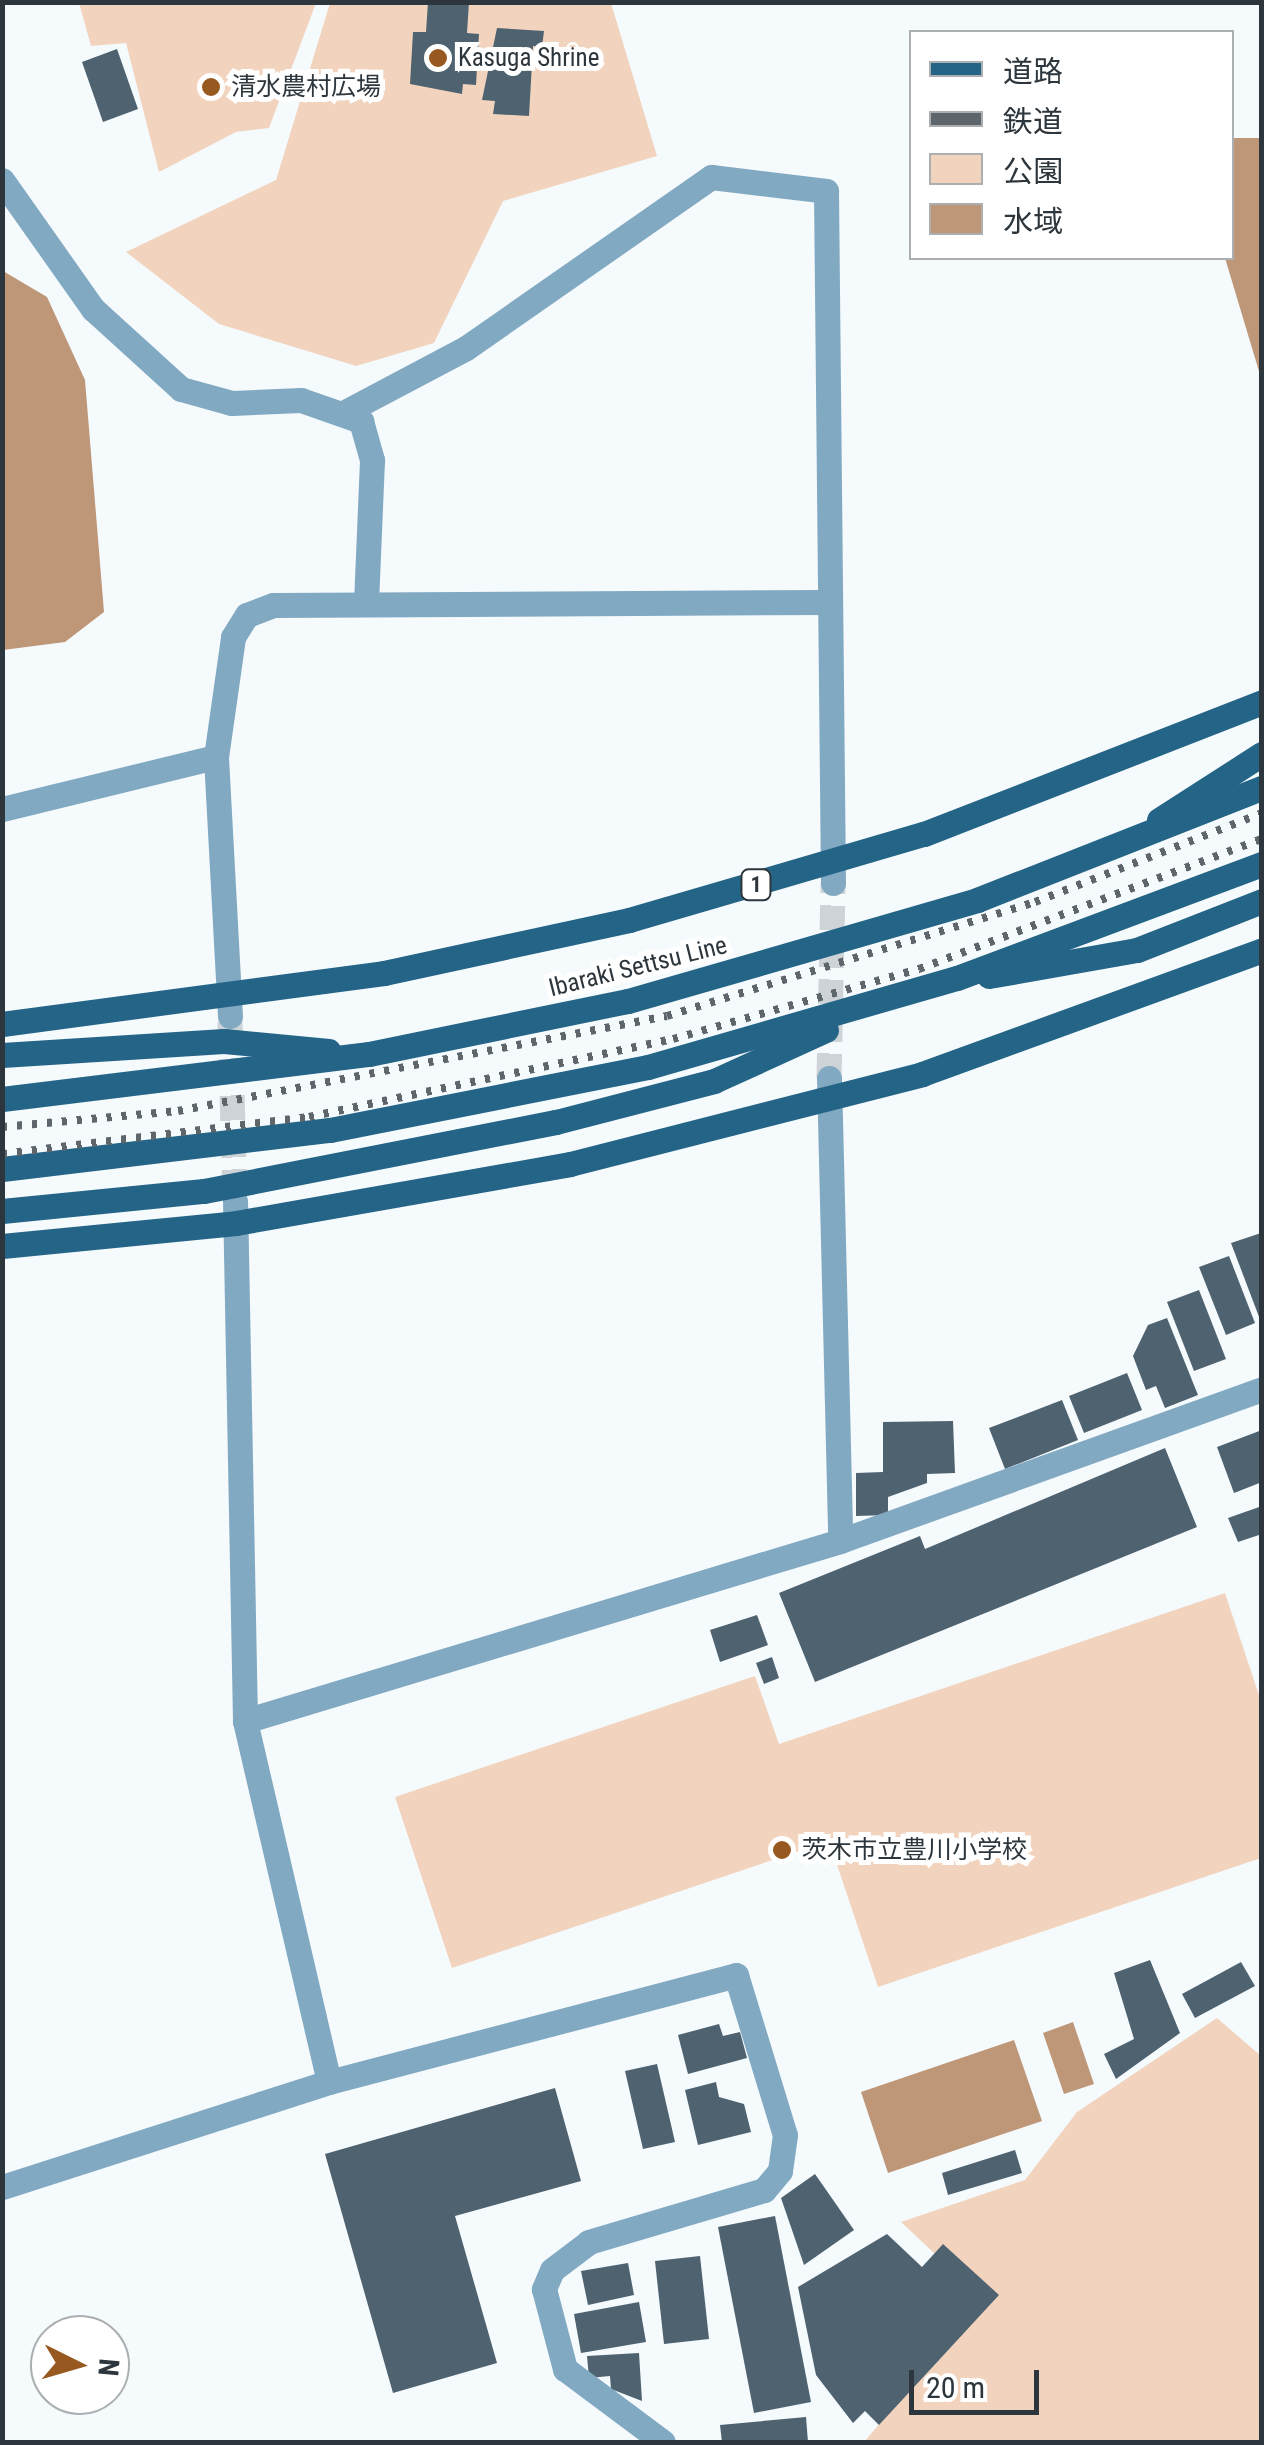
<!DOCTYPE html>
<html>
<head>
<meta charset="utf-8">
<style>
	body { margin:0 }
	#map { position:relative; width:1264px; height:2445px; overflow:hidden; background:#f5fafd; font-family:"Roboto Condensed","Noto Sans JP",sans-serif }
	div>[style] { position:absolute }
	.green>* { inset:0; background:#f2d4be }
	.water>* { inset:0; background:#be9678 }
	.building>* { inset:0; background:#4e6270 }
	.street-tunnel>* { height:25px; margin-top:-12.5px; transform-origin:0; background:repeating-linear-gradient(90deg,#cdd3d6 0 25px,transparent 0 37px) }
	.street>* { height:25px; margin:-12.5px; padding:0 12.5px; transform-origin:12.5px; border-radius:12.5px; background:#82a9c2 }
	.primary>* { height:25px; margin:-12.5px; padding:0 12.5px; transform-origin:12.5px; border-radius:12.5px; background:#246486 }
	.rail>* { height:8px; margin-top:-4px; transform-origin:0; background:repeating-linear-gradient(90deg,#5e666c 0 5px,transparent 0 15px) }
	.dots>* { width:28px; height:28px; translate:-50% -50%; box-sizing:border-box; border:5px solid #fff; border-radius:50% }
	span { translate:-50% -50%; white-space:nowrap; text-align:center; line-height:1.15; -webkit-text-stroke:10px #fff; paint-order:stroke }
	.shield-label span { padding:2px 8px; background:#fff; border:2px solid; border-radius:8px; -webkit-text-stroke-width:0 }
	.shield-label { font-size:22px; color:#2d363c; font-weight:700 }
	.poi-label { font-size:25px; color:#2d363c }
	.left { translate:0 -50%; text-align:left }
	.street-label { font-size:25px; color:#2d363c }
	.frame { position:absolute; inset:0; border:5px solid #2d363c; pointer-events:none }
	.legend { position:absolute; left:909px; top:30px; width:325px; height:230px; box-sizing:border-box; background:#fff; border:2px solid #abafb1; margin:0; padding:12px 18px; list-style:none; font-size:30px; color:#2d363c }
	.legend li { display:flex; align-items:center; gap:20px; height:50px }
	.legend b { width:50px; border:2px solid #abafb1 }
	.north { position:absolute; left:30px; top:2315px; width:100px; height:100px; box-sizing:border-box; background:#fff; border:2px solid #abafb1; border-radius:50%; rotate:95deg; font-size:28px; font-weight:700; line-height:40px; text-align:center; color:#2d363c }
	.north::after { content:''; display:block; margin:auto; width:35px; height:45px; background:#975920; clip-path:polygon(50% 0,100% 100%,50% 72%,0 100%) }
	.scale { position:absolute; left:909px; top:2370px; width:130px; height:45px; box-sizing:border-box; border:5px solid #2d363c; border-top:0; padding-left:12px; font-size:30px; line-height:35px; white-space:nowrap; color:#2d363c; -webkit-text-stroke:8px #fff; paint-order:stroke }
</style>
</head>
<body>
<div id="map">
	<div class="green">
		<i style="clip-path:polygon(79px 3px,79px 2px,316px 3px,269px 128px,236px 132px,159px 172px,126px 43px,91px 46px)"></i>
		<i style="clip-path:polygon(330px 3px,611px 3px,657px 156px,503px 201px,434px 343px,356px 366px,219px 324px,126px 252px,276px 180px)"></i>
		<i style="clip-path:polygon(1225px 1593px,1261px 1701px,1261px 1858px,878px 1987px,829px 1841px,452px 1968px,395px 1797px,755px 1676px,779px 1744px)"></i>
		<i style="clip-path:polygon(1217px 2018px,1261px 2056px,1261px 2442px,864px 2442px,984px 2300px,901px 2222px,1025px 2180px,1077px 2112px)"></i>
	</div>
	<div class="water">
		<i style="clip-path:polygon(1232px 138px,1261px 138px,1261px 378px,1225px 258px)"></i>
		<i style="clip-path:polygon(3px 271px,47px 297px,85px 380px,104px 612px,65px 642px,3px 650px)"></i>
		<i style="clip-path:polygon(1073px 2022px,1094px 2084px,1064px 2094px,1043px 2033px)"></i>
		<i style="clip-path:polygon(1014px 2040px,1042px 2121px,888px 2173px,861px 2092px)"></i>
	</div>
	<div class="building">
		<i style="clip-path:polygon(428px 2px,469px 2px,467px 33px,479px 34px,476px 85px,463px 84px,462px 94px,410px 84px,413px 32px,426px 32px)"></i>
		<i style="clip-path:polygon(497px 28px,544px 31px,542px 47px,533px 46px,529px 116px,493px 114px,495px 101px,482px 100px)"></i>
		<i style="clip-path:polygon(117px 49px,138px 109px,103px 122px,82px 62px)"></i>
		<i style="clip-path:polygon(1261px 1233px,1262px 1235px,1261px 1322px,1231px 1243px)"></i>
		<i style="clip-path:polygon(1229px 1256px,1255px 1323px,1226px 1335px,1199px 1267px)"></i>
		<i style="clip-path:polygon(1199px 1290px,1226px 1359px,1194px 1371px,1167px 1302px)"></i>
		<i style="clip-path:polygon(1167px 1318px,1198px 1395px,1165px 1408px,1156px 1386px,1146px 1390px,1133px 1356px,1148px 1325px)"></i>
		<i style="clip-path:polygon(1127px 1373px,1142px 1410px,1084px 1433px,1069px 1396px)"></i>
		<i style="clip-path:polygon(1062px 1400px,1078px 1440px,1005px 1469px,989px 1428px)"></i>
		<i style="clip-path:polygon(953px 1421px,955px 1473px,927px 1474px,927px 1483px,888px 1497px,888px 1515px,856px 1516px,856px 1473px,883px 1472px,883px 1422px)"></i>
		<i style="clip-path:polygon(1262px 1430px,1262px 1482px,1234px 1493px,1217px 1447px)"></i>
		<i style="clip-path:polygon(1165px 1448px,1197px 1527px,815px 1682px,779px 1593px,920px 1536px,925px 1549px)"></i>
		<i style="clip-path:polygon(1262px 1506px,1262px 1534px,1238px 1542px,1228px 1518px)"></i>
		<i style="clip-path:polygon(757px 1615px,768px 1645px,720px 1662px,710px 1630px)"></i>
		<i style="clip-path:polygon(772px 1657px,779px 1678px,764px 1684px,756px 1663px)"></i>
		<i style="clip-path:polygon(1150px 1960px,1180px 2033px,1116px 2079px,1104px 2054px,1134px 2039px,1114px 1973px)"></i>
		<i style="clip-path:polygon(1241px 1962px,1255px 1986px,1195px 2018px,1182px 1994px)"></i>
		<i style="clip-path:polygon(719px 2024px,723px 2036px,740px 2032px,747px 2058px,688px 2074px,678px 2035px)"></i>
		<i style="clip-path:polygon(657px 2064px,675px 2142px,643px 2149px,625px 2071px)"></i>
		<i style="clip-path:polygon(716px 2082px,719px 2097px,744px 2104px,751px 2132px,698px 2145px,685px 2090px)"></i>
		<i style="clip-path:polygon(555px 2088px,581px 2181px,455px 2216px,497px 2363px,393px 2393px,325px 2154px)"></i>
		<i style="clip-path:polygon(1015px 2150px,1022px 2173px,948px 2195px,942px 2173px)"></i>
		<i style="clip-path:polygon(815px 2174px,854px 2230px,804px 2265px,781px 2198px)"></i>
		<i style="clip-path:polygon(775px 2216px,811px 2402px,754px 2413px,718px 2227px)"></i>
		<i style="clip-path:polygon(887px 2234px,922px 2267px,943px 2244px,999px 2295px,879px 2425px,865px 2411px,853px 2423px,816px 2375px,798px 2287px)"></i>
		<i style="clip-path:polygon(700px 2256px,709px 2339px,664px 2344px,655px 2261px)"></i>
		<i style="clip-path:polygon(628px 2263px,634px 2295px,588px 2305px,581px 2271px)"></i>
		<i style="clip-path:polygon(639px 2302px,646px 2342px,581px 2353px,574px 2314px)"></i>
		<i style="clip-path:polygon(639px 2353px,642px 2401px,611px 2389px,610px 2376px,589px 2378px,587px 2356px)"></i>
		<i style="clip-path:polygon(806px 2417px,808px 2442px,722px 2442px,720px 2425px)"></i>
	</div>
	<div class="street-tunnel">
		<i style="left:230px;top:1021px;width:180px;rotate:88.4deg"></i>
		<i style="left:829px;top:1078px;width:195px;rotate:-88.8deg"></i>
	</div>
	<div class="street">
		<i style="left:2px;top:180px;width:158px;rotate:54.8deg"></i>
		<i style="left:93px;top:309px;width:119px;rotate:42.3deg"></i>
		<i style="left:181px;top:389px;width:53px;rotate:15.4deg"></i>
		<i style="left:232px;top:403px;width:69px;rotate:-2.5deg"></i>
		<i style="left:301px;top:400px;width:64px;rotate:19.3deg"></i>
		<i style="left:361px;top:421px;width:41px;rotate:74.2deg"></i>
		<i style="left:372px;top:460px;width:143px;rotate:92.4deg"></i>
		<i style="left:347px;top:411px;width:135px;rotate:-27.9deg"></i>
		<i style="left:466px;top:348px;width:299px;rotate:-34.9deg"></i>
		<i style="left:711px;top:177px;width:116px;rotate:6.9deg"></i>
		<i style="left:826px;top:191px;width:692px;rotate:89.42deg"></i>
		<i style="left:2px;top:809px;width:220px;rotate:-13.7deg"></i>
		<i style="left:230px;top:1016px;width:259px;rotate:-93.1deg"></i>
		<i style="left:216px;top:757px;width:121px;rotate:-81.9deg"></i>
		<i style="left:233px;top:637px;width:26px;rotate:-58deg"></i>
		<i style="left:247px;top:615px;width:28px;rotate:-21deg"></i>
		<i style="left:273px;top:605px;width:555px;rotate:-0.31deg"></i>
		<i style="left:829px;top:1078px;width:463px;rotate:88.6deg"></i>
		<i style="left:245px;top:1721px;width:622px;rotate:-16.83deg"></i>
		<i style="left:840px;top:1541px;width:449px;rotate:-19.8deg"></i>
		<i style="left:329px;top:2082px;width:421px;rotate:-14.7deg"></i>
		<i style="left:736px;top:1975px;width:167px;rotate:73deg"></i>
		<i style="left:785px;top:2135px;width:36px;rotate:98deg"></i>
		<i style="left:780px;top:2171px;width:25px;rotate:130deg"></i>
		<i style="left:764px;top:2190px;width:183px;rotate:163.5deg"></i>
		<i style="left:589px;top:2242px;width:46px;rotate:142.9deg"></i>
		<i style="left:552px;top:2270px;width:21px;rotate:113deg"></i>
		<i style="left:544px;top:2289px;width:83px;rotate:75.3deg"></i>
		<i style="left:565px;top:2369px;width:122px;rotate:36.7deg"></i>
		<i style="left:2px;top:2187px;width:343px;rotate:-17.8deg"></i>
		<i style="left:329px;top:2082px;width:371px;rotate:-103.1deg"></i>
		<i style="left:245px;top:1721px;width:520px;rotate:-91.1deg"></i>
	</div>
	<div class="primary">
		<i style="left:1159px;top:820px;width:122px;rotate:-32.7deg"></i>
		<i style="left:989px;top:976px;width:150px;rotate:-10deg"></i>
		<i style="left:1137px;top:950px;width:134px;rotate:-21.4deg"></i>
		<i style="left:2px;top:1024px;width:385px;rotate:-7.6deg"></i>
		<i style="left:384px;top:973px;width:251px;rotate:-12.2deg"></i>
		<i style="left:629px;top:920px;width:307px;rotate:-16.3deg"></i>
		<i style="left:924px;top:834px;width:363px;rotate:-21.3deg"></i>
		<i style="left:2px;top:1055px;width:222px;rotate:-3.6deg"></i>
		<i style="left:224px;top:1041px;width:105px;rotate:5.4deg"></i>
		<i style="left:2px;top:1099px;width:370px;rotate:-7deg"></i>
		<i style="left:369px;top:1054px;width:264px;rotate:-11.6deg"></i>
		<i style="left:628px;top:1001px;width:363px;rotate:-16.1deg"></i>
		<i style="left:977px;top:900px;width:306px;rotate:-21.5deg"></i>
		<i style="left:2px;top:1169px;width:330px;rotate:-6.8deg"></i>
		<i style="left:330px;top:1130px;width:324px;rotate:-11.2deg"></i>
		<i style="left:648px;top:1067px;width:322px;rotate:-16.1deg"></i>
		<i style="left:957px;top:978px;width:326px;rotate:-20.5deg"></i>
		<i style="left:2px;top:1211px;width:203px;rotate:-5.7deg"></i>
		<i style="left:204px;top:1191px;width:359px;rotate:-11.1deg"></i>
		<i style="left:556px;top:1122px;width:163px;rotate:-14.5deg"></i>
		<i style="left:714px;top:1081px;width:123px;rotate:-24.5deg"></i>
		<i style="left:2px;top:1246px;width:235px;rotate:-5.6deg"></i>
		<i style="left:236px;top:1223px;width:339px;rotate:-10deg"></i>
		<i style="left:570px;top:1164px;width:363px;rotate:-14.3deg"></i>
		<i style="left:922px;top:1074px;width:362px;rotate:-20deg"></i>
	</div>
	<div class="rail">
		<i style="left:2px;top:1127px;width:177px;rotate:-5.2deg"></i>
		<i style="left:178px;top:1111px;width:498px;rotate:-11deg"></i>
		<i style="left:667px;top:1016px;width:385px;rotate:-17.2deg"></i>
		<i style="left:1035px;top:902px;width:244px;rotate:-21.4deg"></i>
		<i style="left:2px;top:1154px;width:309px;rotate:-6.9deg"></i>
		<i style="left:309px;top:1117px;width:372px;rotate:-12.1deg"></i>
		<i style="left:673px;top:1039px;width:256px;rotate:-15.9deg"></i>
		<i style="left:919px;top:969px;width:367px;rotate:-20.8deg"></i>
	</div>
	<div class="dots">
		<i style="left:438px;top:58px;background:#975920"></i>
		<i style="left:211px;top:87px;background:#975920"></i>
		<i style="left:782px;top:1850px;background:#975920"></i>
	</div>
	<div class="shield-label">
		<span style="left:756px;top:885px">1</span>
	</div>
	<div class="poi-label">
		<span class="left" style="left:458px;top:58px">Kasuga Shrine</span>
		<span class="left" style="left:231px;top:87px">清水農村広場</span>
		<span class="left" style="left:802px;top:1850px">茨木市立豊川小学校</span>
	</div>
	<div class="street-label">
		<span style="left:638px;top:967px;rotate:-14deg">Ibaraki Settsu Line</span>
	</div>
	<div class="frame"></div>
	<ul class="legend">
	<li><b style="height:12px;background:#246486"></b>道路</li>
	<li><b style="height:12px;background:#5e666c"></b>鉄道</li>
	<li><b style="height:28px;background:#f2d4be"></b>公園</li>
	<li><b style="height:28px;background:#be9678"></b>水域</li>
	</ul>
	<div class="north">N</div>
	<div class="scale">20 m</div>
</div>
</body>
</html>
